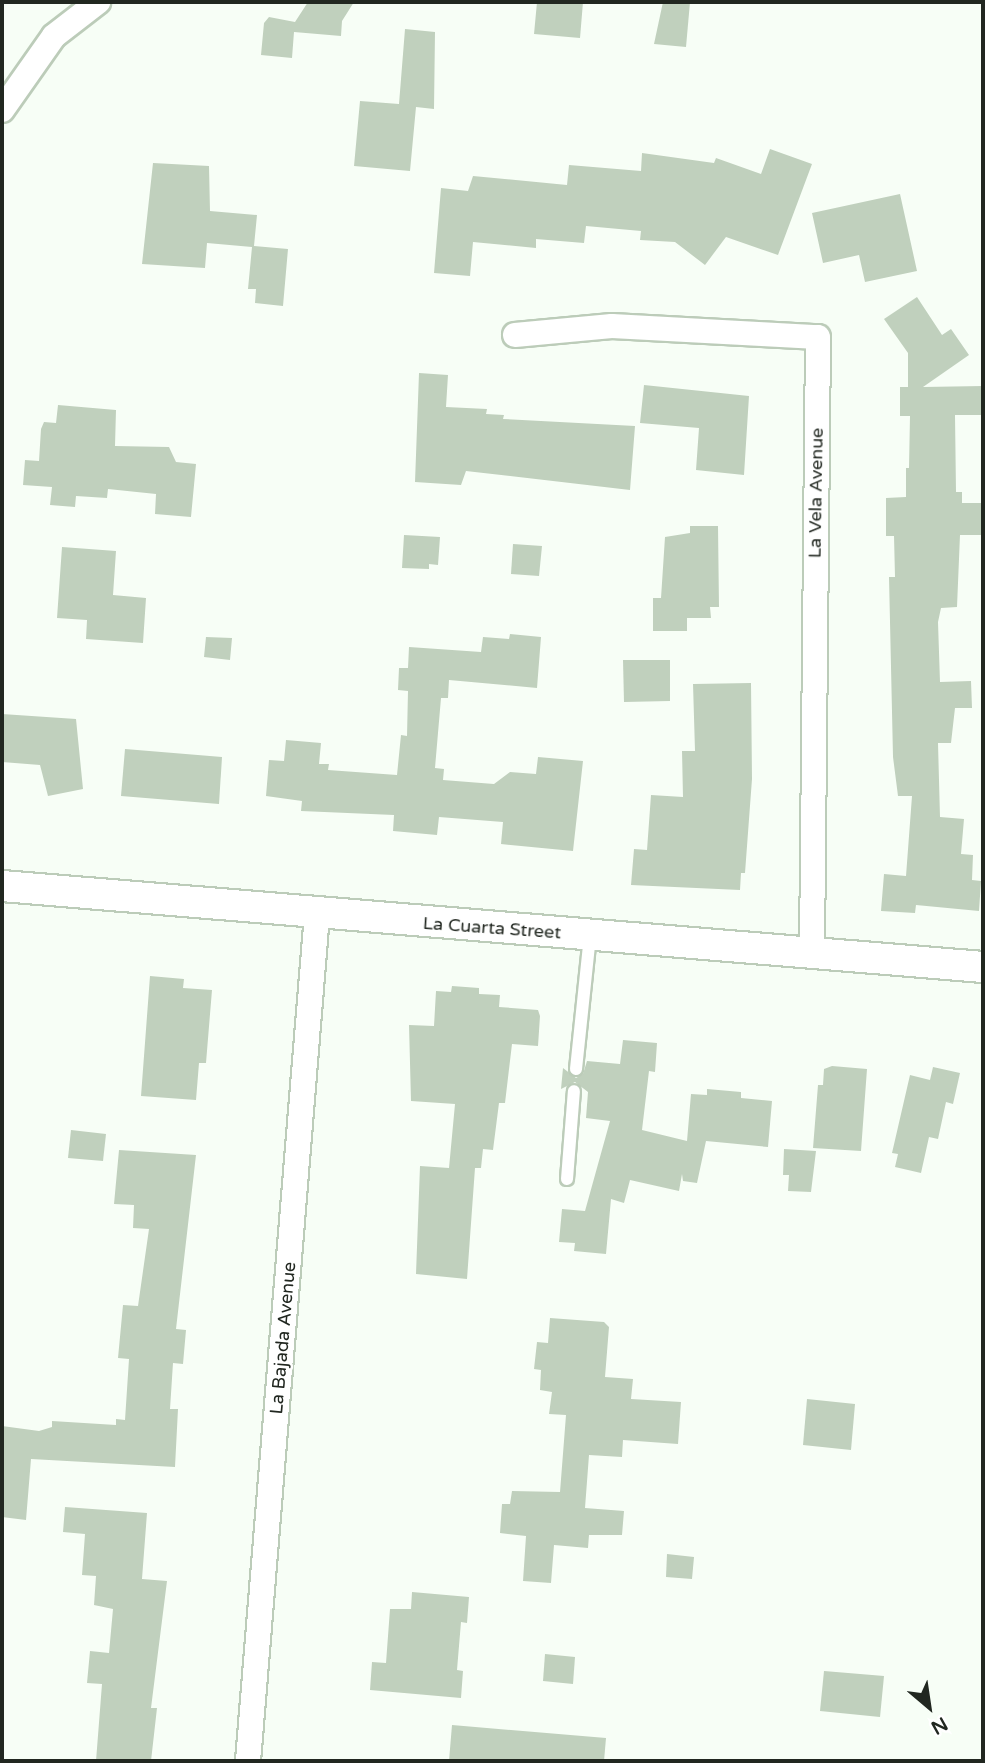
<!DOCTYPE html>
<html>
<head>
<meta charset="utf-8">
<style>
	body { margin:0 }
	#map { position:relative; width:985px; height:1763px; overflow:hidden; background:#f7fef6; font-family:"Varela Round",sans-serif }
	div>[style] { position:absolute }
	.building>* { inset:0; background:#c0d0bd }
	.roads { filter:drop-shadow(2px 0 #bcccb9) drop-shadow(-2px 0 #bcccb9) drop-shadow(0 2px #bcccb9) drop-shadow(0 -2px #bcccb9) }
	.service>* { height:12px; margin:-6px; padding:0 6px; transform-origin:6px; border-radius:6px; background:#fff }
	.minor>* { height:24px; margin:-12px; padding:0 12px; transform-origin:12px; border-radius:12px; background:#fff }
	.tertiary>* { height:30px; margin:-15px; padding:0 15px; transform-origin:15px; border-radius:15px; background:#fff }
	span { translate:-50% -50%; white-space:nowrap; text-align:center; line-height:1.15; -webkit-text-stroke:5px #fff; paint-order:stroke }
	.street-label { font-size:18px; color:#212720 }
	.frame { position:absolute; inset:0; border:4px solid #212720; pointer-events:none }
	.north { position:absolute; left:894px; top:1672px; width:70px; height:70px; -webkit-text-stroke:5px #fff; paint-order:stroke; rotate:151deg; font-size:19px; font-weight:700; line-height:28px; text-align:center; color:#212720 }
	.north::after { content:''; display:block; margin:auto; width:24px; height:32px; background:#212720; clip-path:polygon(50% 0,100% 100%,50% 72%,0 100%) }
</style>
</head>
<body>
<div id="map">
	<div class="building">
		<i style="clip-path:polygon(308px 2px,354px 2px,342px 21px,341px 36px,294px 32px,292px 58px,261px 55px,264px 23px,269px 17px,295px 22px)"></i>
		<i style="clip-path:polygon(537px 2px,583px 2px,580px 38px,534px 34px)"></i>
		<i style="clip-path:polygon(663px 2px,690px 2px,686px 47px,654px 44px)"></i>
		<i style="clip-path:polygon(405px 29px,435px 32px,434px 109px,416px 107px,410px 171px,354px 166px,360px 101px,399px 104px)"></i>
		<i style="clip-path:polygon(770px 149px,812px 164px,778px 255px,726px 237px,705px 265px,675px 242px,640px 240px,641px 231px,586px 226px,584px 243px,536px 239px,536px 248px,473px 242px,470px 276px,434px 273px,441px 188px,468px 191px,473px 176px,567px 185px,569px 165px,641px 171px,642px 153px,714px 163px,716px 158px,761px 174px)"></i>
		<i style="clip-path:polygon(153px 163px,209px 166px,210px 211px,257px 215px,254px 246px,288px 249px,283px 306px,255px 303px,256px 289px,248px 289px,252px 247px,207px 243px,205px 268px,142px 264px)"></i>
		<i style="clip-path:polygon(900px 194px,917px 271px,865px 282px,859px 255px,823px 263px,812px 213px)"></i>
		<i style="clip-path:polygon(917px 297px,942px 335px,951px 329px,969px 355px,923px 387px,983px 386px,983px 415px,955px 415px,956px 492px,962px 492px,962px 503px,983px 503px,983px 535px,960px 535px,957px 607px,941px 608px,938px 622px,940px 682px,971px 681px,972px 708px,955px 708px,951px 743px,938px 743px,940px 817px,964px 819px,961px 854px,973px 855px,972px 880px,981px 881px,979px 911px,916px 905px,915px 913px,881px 911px,884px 874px,906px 876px,912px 796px,898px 796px,893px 757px,889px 577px,895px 577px,894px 536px,886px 536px,886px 498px,906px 497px,906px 468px,909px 468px,910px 416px,900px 416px,900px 387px,908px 387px,908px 353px,884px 319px)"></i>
		<i style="clip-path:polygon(419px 373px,448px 375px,446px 407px,487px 409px,486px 414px,504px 415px,503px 419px,635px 426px,630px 490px,466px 471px,461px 485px,415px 482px)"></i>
		<i style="clip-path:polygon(644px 385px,749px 396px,744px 475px,696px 470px,699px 428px,640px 423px)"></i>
		<i style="clip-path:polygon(58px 405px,116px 410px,115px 446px,169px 447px,176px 462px,196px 464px,191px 517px,155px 514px,156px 494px,108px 489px,107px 498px,76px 496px,75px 507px,50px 505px,52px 487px,23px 485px,25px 460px,39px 461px,41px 429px,44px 422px,56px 423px)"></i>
		<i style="clip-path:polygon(690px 526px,718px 526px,719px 607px,710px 607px,711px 618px,687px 618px,687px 631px,653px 631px,653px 598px,661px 598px,665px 537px,690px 533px)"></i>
		<i style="clip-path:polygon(404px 535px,440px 537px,438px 565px,429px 564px,429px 569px,402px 568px)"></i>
		<i style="clip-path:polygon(513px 544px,542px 546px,539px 576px,511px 574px)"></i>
		<i style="clip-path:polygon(62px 547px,116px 551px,113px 595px,146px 598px,143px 643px,86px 639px,87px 620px,57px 618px)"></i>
		<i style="clip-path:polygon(510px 634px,541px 637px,537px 688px,449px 680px,448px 698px,441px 698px,435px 768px,444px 769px,443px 780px,494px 784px,510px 772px,536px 774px,538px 757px,583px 761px,573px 851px,501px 844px,503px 822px,439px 817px,437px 835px,393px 831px,394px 815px,301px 811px,302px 801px,266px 796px,269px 760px,284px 761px,286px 740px,321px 743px,319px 764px,329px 764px,328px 770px,397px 775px,401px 735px,407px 736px,408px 691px,398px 690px,399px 668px,408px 668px,409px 647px,481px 652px,483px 637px,509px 639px)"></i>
		<i style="clip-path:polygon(206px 637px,232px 638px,230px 660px,204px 657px)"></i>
		<i style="clip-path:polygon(623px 660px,670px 660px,670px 701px,624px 702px)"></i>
		<i style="clip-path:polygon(751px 683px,752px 779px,745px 873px,741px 873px,740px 890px,631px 885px,634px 849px,647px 850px,651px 795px,683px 797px,682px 751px,695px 751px,693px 684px)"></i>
		<i style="clip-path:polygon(2px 714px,76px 719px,83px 789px,48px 796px,40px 765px,2px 762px)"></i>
		<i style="clip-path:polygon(125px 749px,222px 757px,219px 804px,121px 796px)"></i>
		<i style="clip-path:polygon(150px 976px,184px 979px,183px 988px,212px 990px,206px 1063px,199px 1063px,196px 1100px,141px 1096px)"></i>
		<i style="clip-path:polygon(452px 986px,479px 988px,479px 994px,500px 995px,499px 1007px,538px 1010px,540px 1016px,538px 1046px,512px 1044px,505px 1103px,499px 1103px,493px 1150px,483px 1149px,481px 1168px,475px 1168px,467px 1279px,416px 1274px,420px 1166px,449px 1168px,455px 1104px,411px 1101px,409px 1025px,434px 1026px,436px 991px,451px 992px)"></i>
		<i style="clip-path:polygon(623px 1040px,657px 1043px,655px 1072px,649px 1071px,642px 1130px,687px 1141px,691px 1094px,707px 1095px,707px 1089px,741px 1092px,741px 1098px,772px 1101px,768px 1147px,706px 1141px,697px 1183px,683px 1181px,682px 1174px,679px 1191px,630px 1180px,624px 1203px,611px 1199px,606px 1254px,574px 1251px,575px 1243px,559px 1242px,562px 1209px,585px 1211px,610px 1121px,586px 1118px,588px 1092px,575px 1082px,561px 1089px,563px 1068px,576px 1078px,583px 1074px,587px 1061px,620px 1064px)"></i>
		<i style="clip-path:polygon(832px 1066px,867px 1069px,861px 1151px,813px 1148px,818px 1085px,823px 1085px,824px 1069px)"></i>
		<i style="clip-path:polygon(933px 1067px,960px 1073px,953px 1104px,946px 1102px,938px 1139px,929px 1137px,921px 1173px,895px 1167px,898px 1154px,892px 1153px,910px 1075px,930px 1080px)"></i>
		<i style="clip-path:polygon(71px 1130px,106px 1134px,103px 1161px,68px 1158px)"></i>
		<i style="clip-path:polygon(784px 1149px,816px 1151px,811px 1192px,788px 1191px,789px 1175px,783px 1175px)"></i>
		<i style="clip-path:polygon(119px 1150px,196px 1155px,176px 1329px,186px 1330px,183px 1364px,173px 1363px,170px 1409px,178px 1409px,175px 1467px,31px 1459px,26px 1520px,2px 1517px,2px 1426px,39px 1431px,52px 1427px,52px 1421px,116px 1425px,116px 1419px,125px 1420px,129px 1359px,118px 1358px,123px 1305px,138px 1306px,149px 1229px,133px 1228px,134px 1205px,114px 1204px)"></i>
		<i style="clip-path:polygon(550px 1318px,604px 1322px,609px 1327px,605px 1377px,633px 1379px,631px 1399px,681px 1402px,678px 1444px,623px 1440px,622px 1457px,589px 1455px,585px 1508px,624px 1511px,622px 1535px,589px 1535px,588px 1548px,554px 1545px,551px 1583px,523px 1581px,526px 1536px,500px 1533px,502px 1504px,510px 1504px,512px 1491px,560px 1492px,566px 1415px,549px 1414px,552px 1392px,540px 1390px,541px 1370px,534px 1369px,537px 1342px,548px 1343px)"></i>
		<i style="clip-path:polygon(807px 1399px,855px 1404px,851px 1450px,803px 1445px)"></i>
		<i style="clip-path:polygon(65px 1507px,147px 1513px,142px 1579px,167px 1581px,151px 1708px,157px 1708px,151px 1761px,96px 1761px,102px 1684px,87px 1683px,90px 1651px,109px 1653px,113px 1609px,94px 1605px,96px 1576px,82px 1575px,85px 1534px,63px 1532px)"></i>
		<i style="clip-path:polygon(667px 1554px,694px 1557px,692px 1579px,666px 1577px)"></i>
		<i style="clip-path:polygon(412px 1592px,469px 1597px,467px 1623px,461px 1622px,457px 1670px,463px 1671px,461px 1698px,370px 1690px,372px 1662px,386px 1663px,390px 1609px,411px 1609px)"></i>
		<i style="clip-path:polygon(545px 1654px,575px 1657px,573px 1684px,543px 1681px)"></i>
		<i style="clip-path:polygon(824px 1671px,884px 1676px,880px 1717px,820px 1711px)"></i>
		<i style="clip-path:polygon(452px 1725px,606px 1738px,604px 1761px,449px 1761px)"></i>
	</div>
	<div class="roads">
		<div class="service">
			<i style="left:576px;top:1069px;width:135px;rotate:-84deg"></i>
			<i style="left:567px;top:1179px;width:88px;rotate:-85.5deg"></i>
		</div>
		<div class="minor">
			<i style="left:2px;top:110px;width:90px;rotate:-54.9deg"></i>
			<i style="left:54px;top:36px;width:56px;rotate:-37.7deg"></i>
			<i style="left:515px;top:335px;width:97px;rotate:-5.3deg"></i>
			<i style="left:612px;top:326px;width:206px;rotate:3.1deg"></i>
			<i style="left:818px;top:337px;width:614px;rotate:90.56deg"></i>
			<i style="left:248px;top:1761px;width:849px;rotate:-85.34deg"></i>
		</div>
		<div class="tertiary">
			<i style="left:2px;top:886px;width:984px;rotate:4.72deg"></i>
		</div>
	</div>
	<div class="street-label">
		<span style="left:816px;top:493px;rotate:-89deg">La Vela Avenue</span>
		<span style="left:492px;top:928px;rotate:4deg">La Cuarta Street</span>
		<span style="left:283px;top:1338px;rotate:-85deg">La Bajada Avenue</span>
	</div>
	<div class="frame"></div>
	<div class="north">N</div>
</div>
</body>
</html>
